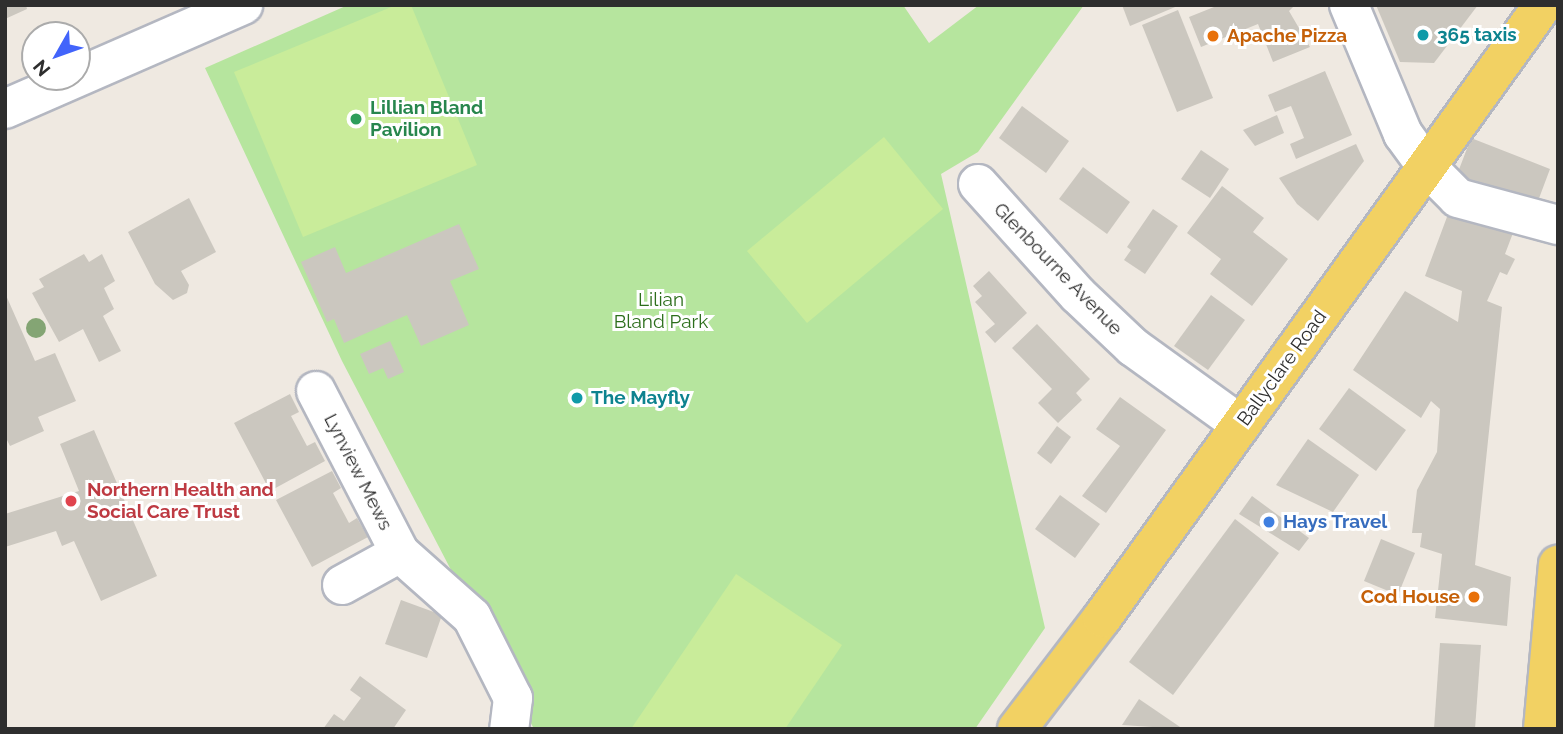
<!DOCTYPE html>
<html>
<head>
<meta charset="utf-8">
<style>
	body { margin:0 }
	#map { position:relative; width:1563px; height:734px; overflow:hidden; background:#efe9e1; font-family:Raleway,sans-serif }
	div>[style] { position:absolute }
	.green>* { inset:0; background:#b6e59e }
	.pitch>* { inset:0; background:#c9ec9a }
	.building>* { inset:0; background:#cbc7bf }
	.roads { filter:drop-shadow(2px 0 #b4b7c1) drop-shadow(-2px 0 #b4b7c1) drop-shadow(0 2px #b4b7c1) drop-shadow(0 -2px #b4b7c1) }
	.minor>* { height:38px; margin:-19px; padding:0 19px; transform-origin:19px; border-radius:19px; background:#fff }
	.major>* { height:38px; margin:-19px; padding:0 19px; transform-origin:19px; border-radius:19px; background:#f2d163 }
	.trees>* { width:20px; height:20px; margin:-10px; border-radius:50%; background:#84a574 }
	.dots>* { width:19px; height:19px; translate:-50% -50%; box-sizing:border-box; border:4px solid #fff; border-radius:50% }
	span { translate:-50% -50%; white-space:nowrap; text-align:center; line-height:1.15; -webkit-text-stroke:6px #fff; paint-order:stroke }
	.culture-label { font-size:19px; color:#0d838f; font-weight:700 }
	.left { translate:0 -50%; text-align:left }
	.food-label { font-size:19px; color:#c56008; font-weight:700 }
	.right { translate:-100% -50%; text-align:right }
	.leisure-label { font-size:19px; color:#27864d; font-weight:700 }
	.street-label { font-size:19px; color:#2e2e2e }
	.park-label { font-size:19px; color:#2c6e1b }
	.health-label { font-size:19px; color:#be3a42; font-weight:700 }
	.shop-label { font-size:19px; color:#366cbe; font-weight:700 }
	.frame { position:absolute; inset:0; border:7px solid #2e2e2e; pointer-events:none }
	.north { position:absolute; left:21px; top:21px; width:70px; height:70px; box-sizing:border-box; background:#fff; border:2px solid #ababab; border-radius:50%; rotate:230deg; font-size:19px; font-weight:700; line-height:28px; text-align:center; color:#2e2e2e }
	.north::after { content:''; display:block; margin:auto; width:24px; height:32px; background:#4264fb; clip-path:polygon(50% 0,100% 100%,50% 72%,0 100%) }
</style>
</head>
<body>
<div id="map">
	<div class="green">
		<i style="clip-path:polygon(348px 5px,903px 5px,929px 43px,979px 5px,1084px 5px,978px 152px,941px 174px,1045px 628px,975px 729px,534px 729px,342px 361px,205px 68px)"></i>
	</div>
	<div class="pitch">
		<i style="clip-path:polygon(396px 5px,411px 5px,477px 165px,303px 237px,234px 72px)"></i>
		<i style="clip-path:polygon(884px 137px,943px 209px,807px 323px,747px 251px)"></i>
		<i style="clip-path:polygon(736px 574px,842px 645px,785px 729px,631px 729px)"></i>
	</div>
	<div class="building">
		<i style="clip-path:polygon(5px 5px,26px 5px,27px 9px,5px 19px)"></i>
		<i style="clip-path:polygon(1122px 5px,1180px 5px,1130px 26px)"></i>
		<i style="clip-path:polygon(1219px 5px,1295px 5px,1289px 11px,1310px 47px,1273px 62px,1258px 24px,1201px 47px,1189px 17px)"></i>
		<i style="clip-path:polygon(1376px 5px,1478px 5px,1434px 63px,1400px 62px)"></i>
		<i style="clip-path:polygon(1178px 10px,1213px 98px,1177px 112px,1142px 25px)"></i>
		<i style="clip-path:polygon(1325px 71px,1352px 135px,1296px 159px,1290px 144px,1304px 138px,1291px 106px,1275px 112px,1268px 95px)"></i>
		<i style="clip-path:polygon(1022px 106px,1069px 141px,1046px 173px,999px 138px)"></i>
		<i style="clip-path:polygon(1277px 115px,1284px 133px,1255px 146px,1243px 130px)"></i>
		<i style="clip-path:polygon(1471px 138px,1550px 169px,1535px 209px,1524px 204px,1505px 254px,1515px 259px,1507px 275px,1500px 272px,1487px 301px,1502px 307px,1475px 565px,1511px 577px,1507px 626px,1435px 618px,1442px 554px,1420px 547px,1422px 533px,1412px 533px,1417px 490px,1437px 452px,1440px 409px,1431px 401px,1421px 418px,1353px 370px,1405px 291px,1458px 322px,1462px 291px,1425px 276px,1460px 182px,1455px 180px)"></i>
		<i style="clip-path:polygon(1356px 144px,1364px 161px,1318px 221px,1297px 204px,1279px 178px)"></i>
		<i style="clip-path:polygon(1201px 150px,1229px 169px,1210px 198px,1181px 179px)"></i>
		<i style="clip-path:polygon(1083px 167px,1130px 202px,1107px 234px,1059px 199px)"></i>
		<i style="clip-path:polygon(1222px 186px,1264px 218px,1253px 232px,1288px 259px,1252px 306px,1210px 274px,1221px 259px,1187px 233px)"></i>
		<i style="clip-path:polygon(189px 198px,216px 252px,181px 271px,189px 285px,187px 293px,173px 300px,155px 284px,128px 232px)"></i>
		<i style="clip-path:polygon(1153px 209px,1178px 226px,1145px 274px,1124px 260px,1131px 250px,1127px 247px)"></i>
		<i style="clip-path:polygon(459px 224px,479px 269px,450px 281px,469px 325px,421px 346px,407px 315px,344px 343px,334px 319px,327px 322px,301px 262px,335px 247px,346px 273px)"></i>
		<i style="clip-path:polygon(84px 254px,89px 262px,102px 254px,115px 281px,104px 288px,114px 309px,103px 316px,121px 351px,99px 362px,83px 329px,59px 342px,32px 293px,44px 287px,39px 279px)"></i>
		<i style="clip-path:polygon(989px 271px,1027px 313px,995px 343px,985px 332px,995px 324px,975px 302px,982px 296px,973px 286px)"></i>
		<i style="clip-path:polygon(5px 293px,35px 361px,55px 353px,76px 401px,38px 417px,44px 431px,10px 446px,5px 436px)"></i>
		<i style="clip-path:polygon(1211px 295px,1245px 320px,1208px 370px,1174px 346px)"></i>
		<i style="clip-path:polygon(1037px 324px,1090px 379px,1076px 393px,1082px 400px,1058px 423px,1038px 403px,1052px 389px,1012px 348px)"></i>
		<i style="clip-path:polygon(390px 341px,404px 372px,388px 379px,383px 368px,369px 374px,360px 354px)"></i>
		<i style="clip-path:polygon(1349px 388px,1406px 430px,1376px 471px,1319px 429px)"></i>
		<i style="clip-path:polygon(290px 394px,299px 412px,291px 416px,307px 446px,315px 442px,325px 461px,270px 491px,234px 423px)"></i>
		<i style="clip-path:polygon(1120px 397px,1166px 430px,1106px 513px,1082px 496px,1120px 446px,1096px 429px)"></i>
		<i style="clip-path:polygon(1057px 426px,1071px 437px,1051px 464px,1037px 453px)"></i>
		<i style="clip-path:polygon(94px 430px,157px 576px,101px 601px,74px 541px,62px 546px,56px 531px,5px 547px,5px 514px,79px 491px,60px 444px)"></i>
		<i style="clip-path:polygon(1308px 439px,1359px 475px,1333px 512px,1276px 485px)"></i>
		<i style="clip-path:polygon(332px 471px,341px 488px,333px 493px,349px 523px,357px 518px,368px 537px,312px 567px,276px 500px)"></i>
		<i style="clip-path:polygon(1060px 495px,1100px 524px,1075px 558px,1035px 529px)"></i>
		<i style="clip-path:polygon(1252px 496px,1309px 538px,1299px 551px,1239px 514px)"></i>
		<i style="clip-path:polygon(1235px 519px,1279px 553px,1173px 695px,1129px 662px)"></i>
		<i style="clip-path:polygon(1381px 539px,1415px 553px,1398px 595px,1364px 581px)"></i>
		<i style="clip-path:polygon(401px 600px,442px 615px,427px 658px,385px 644px)"></i>
		<i style="clip-path:polygon(1440px 643px,1481px 645px,1475px 729px,1434px 729px)"></i>
		<i style="clip-path:polygon(360px 676px,406px 710px,393px 729px,323px 729px,334px 714px,344px 721px,361px 698px,350px 690px)"></i>
		<i style="clip-path:polygon(1139px 699px,1183px 729px,1122px 725px)"></i>
	</div>
	<div class="roads">
		<div class="minor">
			<i style="left:1349px;top:5px;width:140px;rotate:67.3deg"></i>
			<i style="left:1403px;top:134px;width:39px;rotate:54deg"></i>
			<i style="left:1426px;top:166px;width:45px;rotate:45deg"></i>
			<i style="left:1458px;top:198px;width:104px;rotate:15.1deg"></i>
			<i style="left:5px;top:109px;width:260px;rotate:-23.6deg"></i>
			<i style="left:978px;top:184px;width:149px;rotate:48deg"></i>
			<i style="left:1078px;top:295px;width:76px;rotate:43.4deg"></i>
			<i style="left:1133px;top:347px;width:133px;rotate:35.8deg"></i>
			<i style="left:316px;top:391px;width:182px;rotate:62.6deg"></i>
			<i style="left:400px;top:553px;width:96px;rotate:41.6deg"></i>
			<i style="left:472px;top:617px;width:91px;rotate:63.2deg"></i>
			<i style="left:513px;top:698px;width:31px;rotate:97deg"></i>
			<i style="left:342px;top:585px;width:66px;rotate:-28.9deg"></i>
		</div>
		<div class="major">
			<i style="left:1017px;top:729px;width:140px;rotate:-52.6deg"></i>
			<i style="left:1102px;top:618px;width:755px;rotate:-54.27deg"></i>
			<i style="left:1543px;top:729px;width:165px;rotate:-84.8deg"></i>
		</div>
	</div>
	<div class="trees">
		<i style="left:36px;top:328px"></i>
	</div>
	<div class="dots">
		<i style="left:1423px;top:35px;background:#0f9aa8"></i>
		<i style="left:1213px;top:36px;background:#e8710a"></i>
		<i style="left:356px;top:119px;background:#2e9e5b"></i>
		<i style="left:577px;top:398px;background:#0f9aa8"></i>
		<i style="left:71px;top:501px;background:#e0444e"></i>
		<i style="left:1269px;top:522px;background:#3f7fe0"></i>
		<i style="left:1474px;top:597px;background:#e8710a"></i>
	</div>
	<div class="culture-label">
		<span class="left" style="left:1437px;top:35px">365 taxis</span>
		<span class="left" style="left:591px;top:398px">The Mayfly</span>
	</div>
	<div class="food-label">
		<span class="left" style="left:1227px;top:36px">Apache Pizza</span>
		<span class="right" style="left:1460px;top:597px">Cod House</span>
	</div>
	<div class="leisure-label">
		<span class="left" style="left:370px;top:119px">Lillian Bland<br>Pavilion</span>
	</div>
	<div class="street-label">
		<span style="left:1058px;top:269px;rotate:46deg">Glenbourne Avenue</span>
		<span style="left:1282px;top:368px;rotate:-54deg">Ballyclare Road</span>
		<span style="left:358px;top:472px;rotate:63deg">Lynview Mews</span>
	</div>
	<div class="park-label">
		<span style="left:661px;top:311px">Lilian<br>Bland Park</span>
	</div>
	<div class="health-label">
		<span class="left" style="left:87px;top:501px">Northern Health and<br>Social Care Trust</span>
	</div>
	<div class="shop-label">
		<span class="left" style="left:1283px;top:522px">Hays Travel</span>
	</div>
	<div class="frame"></div>
	<div class="north">N</div>
</div>
</body>
</html>
